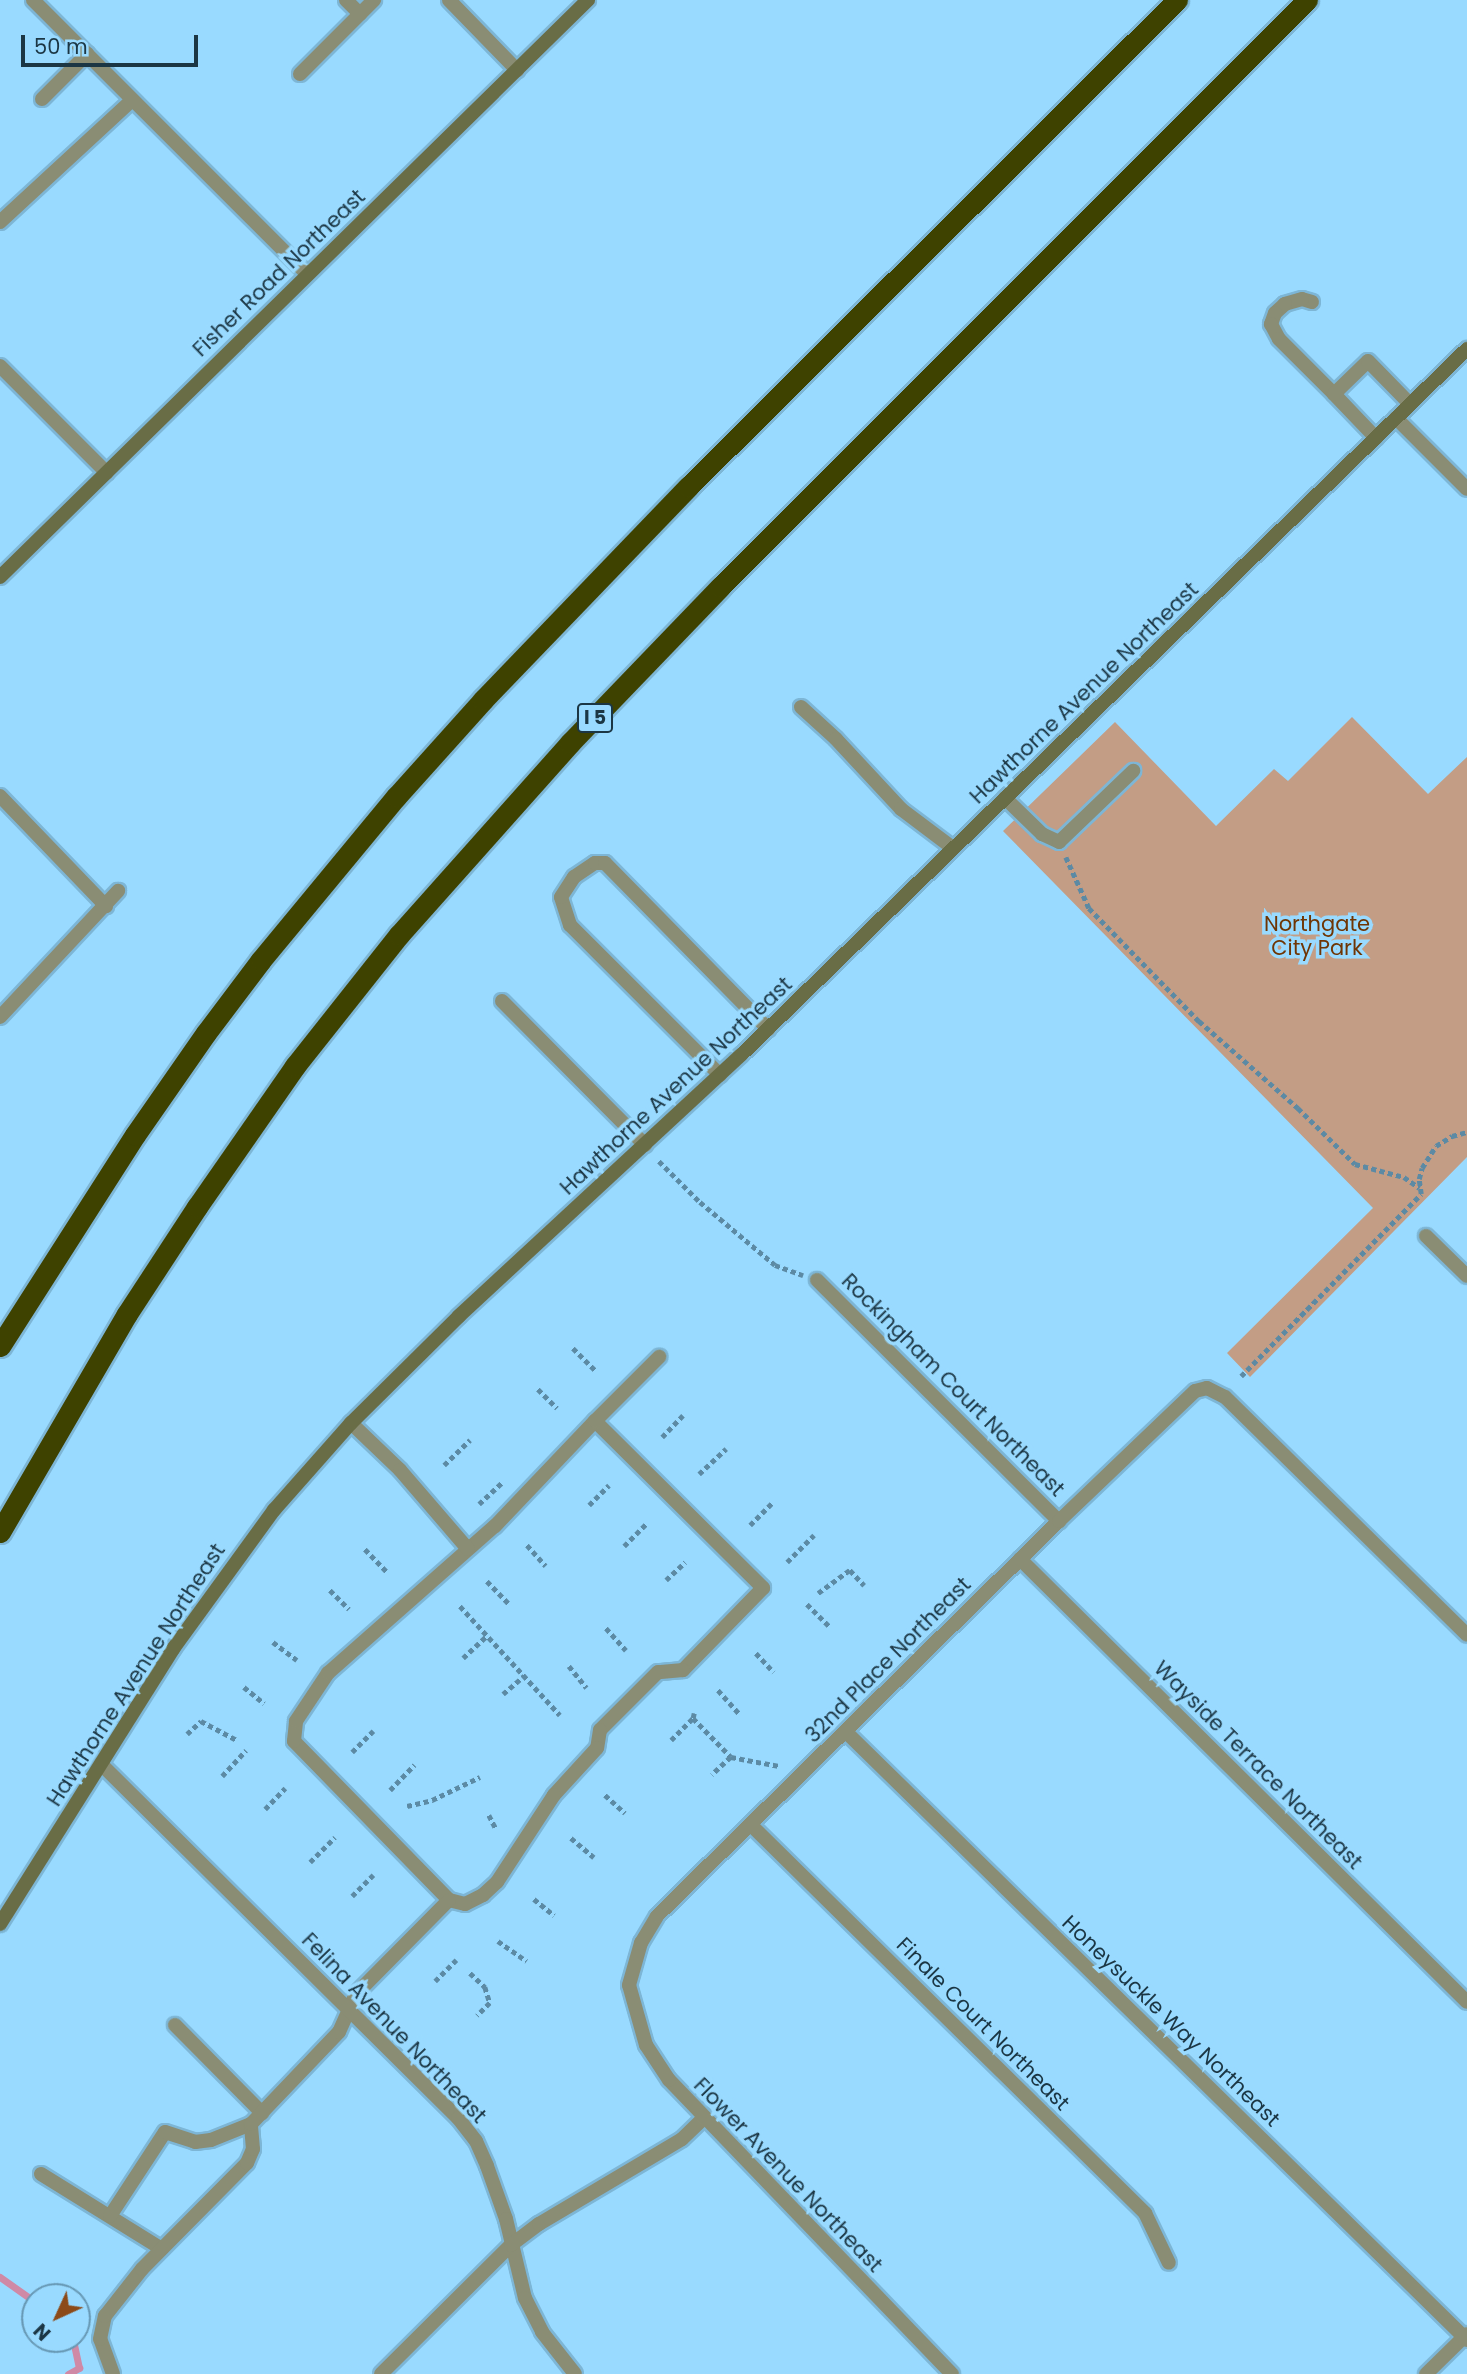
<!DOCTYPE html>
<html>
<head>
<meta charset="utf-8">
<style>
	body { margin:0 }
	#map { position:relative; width:1467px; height:2374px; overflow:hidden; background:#99daff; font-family:Poppins,sans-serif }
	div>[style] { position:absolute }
	.green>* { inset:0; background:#c39d85 }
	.stream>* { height:7px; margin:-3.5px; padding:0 3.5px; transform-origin:3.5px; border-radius:3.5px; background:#cf89a6 }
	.path>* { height:4.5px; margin-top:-2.25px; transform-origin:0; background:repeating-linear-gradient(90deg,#5c8aa4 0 5px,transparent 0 8.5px) }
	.roads { filter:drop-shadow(2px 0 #7db6d6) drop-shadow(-2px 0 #7db6d6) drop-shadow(0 2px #7db6d6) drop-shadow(0 -2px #7db6d6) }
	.lane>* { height:14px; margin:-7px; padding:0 7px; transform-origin:7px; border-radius:7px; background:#8a8d74 }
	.street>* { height:14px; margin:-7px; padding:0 7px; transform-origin:7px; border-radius:7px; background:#8a8d74 }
	.secondary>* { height:14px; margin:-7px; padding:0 7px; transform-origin:7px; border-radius:7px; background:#696d46 }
	.highway>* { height:21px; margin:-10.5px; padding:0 10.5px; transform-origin:10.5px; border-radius:10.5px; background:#3e4200 }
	span { translate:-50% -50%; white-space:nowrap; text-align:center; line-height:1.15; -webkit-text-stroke:7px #99daff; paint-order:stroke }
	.shield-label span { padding:2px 5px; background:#99daff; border:2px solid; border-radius:5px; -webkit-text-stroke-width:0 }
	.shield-label { font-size:19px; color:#1b3644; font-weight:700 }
	.street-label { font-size:21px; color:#1b3644 }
	.park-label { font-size:21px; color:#6f3504 }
	.north { position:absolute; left:21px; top:2283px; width:70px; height:70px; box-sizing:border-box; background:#99daff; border:2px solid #6798b4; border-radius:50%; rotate:225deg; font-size:19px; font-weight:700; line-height:28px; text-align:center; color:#1b3644 }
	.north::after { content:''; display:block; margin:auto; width:24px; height:32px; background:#8c4a18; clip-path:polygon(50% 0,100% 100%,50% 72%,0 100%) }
	.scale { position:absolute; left:21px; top:35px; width:177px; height:32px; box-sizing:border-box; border:4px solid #1b3644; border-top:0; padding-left:9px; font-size:21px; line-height:24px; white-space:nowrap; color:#1b3644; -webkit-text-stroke:5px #99daff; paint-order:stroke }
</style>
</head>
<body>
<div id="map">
	<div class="green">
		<i style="clip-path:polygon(1352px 717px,1428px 794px,1467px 757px,1467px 1157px,1250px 1377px,1227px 1353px,1373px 1208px,1003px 831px,1115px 722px,1216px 826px,1274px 769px,1288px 781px)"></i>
	</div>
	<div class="stream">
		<i style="left:0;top:2277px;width:43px;rotate:35.5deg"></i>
		<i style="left:68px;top:2374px;width:13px;rotate:-29deg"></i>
		<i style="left:79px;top:2368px;width:30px;rotate:-102deg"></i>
	</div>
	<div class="path">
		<i style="left:1066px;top:857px;width:56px;rotate:65.7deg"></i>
		<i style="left:1089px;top:908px;width:158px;rotate:45.8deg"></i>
		<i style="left:1199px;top:1021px;width:132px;rotate:41.3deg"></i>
		<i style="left:1298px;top:1108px;width:80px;rotate:44.5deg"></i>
		<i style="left:1355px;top:1164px;width:51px;rotate:14.9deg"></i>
		<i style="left:1404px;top:1177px;width:19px;rotate:35deg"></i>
		<i style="left:659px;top:1161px;width:58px;rotate:45deg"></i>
		<i style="left:700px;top:1202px;width:98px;rotate:40deg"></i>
		<i style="left:775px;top:1265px;width:30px;rotate:20deg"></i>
		<i style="left:573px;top:1348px;width:33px;rotate:45deg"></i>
		<i style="left:1241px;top:1376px;width:256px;rotate:-45.3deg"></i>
		<i style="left:1421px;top:1194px;width:15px;rotate:-98deg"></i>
		<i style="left:1419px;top:1179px;width:11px;rotate:-75deg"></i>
		<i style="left:1422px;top:1168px;width:26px;rotate:-58deg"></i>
		<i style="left:1436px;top:1146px;width:19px;rotate:-32deg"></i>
		<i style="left:1452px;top:1136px;width:16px;rotate:-15deg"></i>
		<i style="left:538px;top:1389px;width:27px;rotate:45deg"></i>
		<i style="left:662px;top:1437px;width:30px;rotate:-46deg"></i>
		<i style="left:444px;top:1465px;width:36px;rotate:-44deg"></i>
		<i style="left:699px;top:1474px;width:37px;rotate:-43deg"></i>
		<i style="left:479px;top:1504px;width:33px;rotate:-43deg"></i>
		<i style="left:589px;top:1505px;width:28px;rotate:-45deg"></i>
		<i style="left:750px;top:1525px;width:33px;rotate:-45deg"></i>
		<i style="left:527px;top:1545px;width:28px;rotate:48deg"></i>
		<i style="left:624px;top:1546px;width:33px;rotate:-45deg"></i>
		<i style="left:365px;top:1549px;width:33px;rotate:46deg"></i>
		<i style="left:787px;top:1562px;width:38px;rotate:-45deg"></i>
		<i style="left:666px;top:1580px;width:26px;rotate:-43deg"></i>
		<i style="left:487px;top:1581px;width:32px;rotate:46deg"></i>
		<i style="left:330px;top:1590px;width:27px;rotate:45deg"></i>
		<i style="left:818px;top:1593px;width:39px;rotate:-36deg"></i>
		<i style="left:850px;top:1570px;width:21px;rotate:47deg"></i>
		<i style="left:807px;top:1604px;width:31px;rotate:45deg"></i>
		<i style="left:460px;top:1606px;width:148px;rotate:47.5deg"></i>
		<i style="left:606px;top:1628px;width:30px;rotate:48deg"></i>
		<i style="left:273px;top:1642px;width:30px;rotate:37deg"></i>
		<i style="left:756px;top:1653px;width:26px;rotate:47deg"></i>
		<i style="left:463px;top:1658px;width:33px;rotate:-43deg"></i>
		<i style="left:569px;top:1666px;width:28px;rotate:51deg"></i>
		<i style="left:244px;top:1687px;width:26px;rotate:39deg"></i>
		<i style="left:718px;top:1690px;width:31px;rotate:48deg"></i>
		<i style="left:503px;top:1694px;width:28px;rotate:-41deg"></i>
		<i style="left:693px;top:1718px;width:54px;rotate:45.7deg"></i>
		<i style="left:731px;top:1757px;width:26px;rotate:137deg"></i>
		<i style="left:187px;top:1734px;width:19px;rotate:-43deg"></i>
		<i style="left:201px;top:1721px;width:40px;rotate:28deg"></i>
		<i style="left:671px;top:1740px;width:31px;rotate:-45deg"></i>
		<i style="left:693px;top:1718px;width:5px;rotate:-79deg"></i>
		<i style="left:352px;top:1752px;width:30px;rotate:-45deg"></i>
		<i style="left:731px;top:1757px;width:49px;rotate:10.6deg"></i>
		<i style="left:222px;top:1776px;width:35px;rotate:-47deg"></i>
		<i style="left:390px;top:1790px;width:35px;rotate:-46deg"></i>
		<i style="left:605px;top:1795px;width:27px;rotate:42deg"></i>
		<i style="left:407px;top:1806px;width:26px;rotate:-13deg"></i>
		<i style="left:432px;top:1800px;width:53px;rotate:-25.6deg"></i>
		<i style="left:265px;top:1809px;width:29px;rotate:-46deg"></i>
		<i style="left:489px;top:1815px;width:16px;rotate:63deg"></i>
		<i style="left:571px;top:1838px;width:30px;rotate:40deg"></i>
		<i style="left:310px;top:1862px;width:35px;rotate:-45deg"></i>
		<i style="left:352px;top:1896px;width:30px;rotate:-45deg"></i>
		<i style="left:534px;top:1899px;width:26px;rotate:39deg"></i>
		<i style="left:498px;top:1941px;width:35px;rotate:35deg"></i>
		<i style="left:470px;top:1973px;width:21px;rotate:43deg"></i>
		<i style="left:485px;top:1987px;width:17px;rotate:73deg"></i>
		<i style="left:490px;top:2003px;width:18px;rotate:135deg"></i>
		<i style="left:435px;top:1981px;width:30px;rotate:-45deg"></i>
	</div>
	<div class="roads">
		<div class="lane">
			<i style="left:346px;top:0;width:20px;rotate:45deg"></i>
			<i style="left:449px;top:0;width:98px;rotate:45.8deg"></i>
			<i style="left:300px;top:74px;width:105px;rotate:-45deg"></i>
			<i style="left:42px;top:99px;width:64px;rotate:-45deg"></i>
			<i style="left:0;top:222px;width:180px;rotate:-42.7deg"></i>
			<i style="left:1312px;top:302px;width:10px;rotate:-163deg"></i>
			<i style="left:1302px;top:299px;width:18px;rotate:164deg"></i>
			<i style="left:1285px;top:304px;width:13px;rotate:138deg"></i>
			<i style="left:1275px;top:313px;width:12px;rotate:110deg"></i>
			<i style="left:1271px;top:324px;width:17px;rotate:62deg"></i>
			<i style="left:1279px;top:339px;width:78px;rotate:45deg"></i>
			<i style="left:1396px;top:418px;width:100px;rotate:45deg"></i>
			<i style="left:1376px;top:438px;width:61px;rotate:-133.7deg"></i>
			<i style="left:1334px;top:394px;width:47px;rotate:-44.1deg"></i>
			<i style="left:1368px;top:361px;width:60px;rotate:45.7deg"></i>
			<i style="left:801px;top:707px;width:47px;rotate:42.4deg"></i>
			<i style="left:836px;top:739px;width:96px;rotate:47.1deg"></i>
			<i style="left:901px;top:809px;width:65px;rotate:36.9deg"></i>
			<i style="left:0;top:796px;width:153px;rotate:46.1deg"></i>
			<i style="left:1005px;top:798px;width:52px;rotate:44.2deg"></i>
			<i style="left:1042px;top:834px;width:19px;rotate:25deg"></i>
			<i style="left:1059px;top:842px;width:103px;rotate:-43.8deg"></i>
			<i style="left:502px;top:1001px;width:203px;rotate:45.2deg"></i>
			<i style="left:720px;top:1075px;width:212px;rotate:-135deg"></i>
			<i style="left:570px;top:925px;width:29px;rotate:-108deg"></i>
			<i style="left:561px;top:897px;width:24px;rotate:-57deg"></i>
			<i style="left:574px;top:877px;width:25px;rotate:-34deg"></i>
			<i style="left:595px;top:863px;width:10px"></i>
			<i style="left:605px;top:863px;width:233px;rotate:45.5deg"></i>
			<i style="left:595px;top:1421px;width:237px;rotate:44.8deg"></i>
			<i style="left:763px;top:1588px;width:115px;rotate:134.3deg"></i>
			<i style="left:683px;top:1670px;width:25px;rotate:175deg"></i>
			<i style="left:658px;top:1672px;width:82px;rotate:135deg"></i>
			<i style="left:600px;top:1730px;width:18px;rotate:99deg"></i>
			<i style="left:597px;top:1748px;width:64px;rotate:132.5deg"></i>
			<i style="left:554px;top:1795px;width:104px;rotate:123.2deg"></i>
			<i style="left:497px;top:1882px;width:19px;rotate:137deg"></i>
			<i style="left:483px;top:1895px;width:20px;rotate:153deg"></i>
			<i style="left:465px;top:1904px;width:16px;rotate:-166deg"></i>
			<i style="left:449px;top:1900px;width:222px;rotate:-134.3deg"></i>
			<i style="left:294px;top:1741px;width:20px;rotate:-84deg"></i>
			<i style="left:296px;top:1721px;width:58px;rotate:-56.3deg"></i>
			<i style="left:328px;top:1673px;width:222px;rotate:-41.4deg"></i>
			<i style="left:495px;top:1526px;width:145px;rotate:-46.4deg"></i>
			<i style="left:595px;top:1421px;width:91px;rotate:-45deg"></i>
			<i style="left:351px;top:1423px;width:68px;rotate:43.8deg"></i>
			<i style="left:400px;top:1470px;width:104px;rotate:49.3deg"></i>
			<i style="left:175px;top:2025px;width:124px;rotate:45.3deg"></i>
			<i style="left:41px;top:2174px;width:142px;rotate:31.8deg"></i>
			<i style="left:110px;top:2216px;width:100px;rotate:-56.8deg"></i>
			<i style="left:165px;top:2132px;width:32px;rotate:18deg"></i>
			<i style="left:195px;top:2142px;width:16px;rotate:-7deg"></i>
			<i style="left:211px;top:2140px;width:43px;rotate:-21.8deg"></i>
			<i style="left:113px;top:2374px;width:37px;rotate:-110deg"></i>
			<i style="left:100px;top:2339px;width:24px;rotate:-78deg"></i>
			<i style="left:105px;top:2316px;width:60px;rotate:-51.8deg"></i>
			<i style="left:142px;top:2269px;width:149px;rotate:-45.3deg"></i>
			<i style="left:247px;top:2163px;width:15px;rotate:-67deg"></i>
			<i style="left:253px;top:2149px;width:25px;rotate:-95deg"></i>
			<i style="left:251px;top:2124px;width:127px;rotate:-46.3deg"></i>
			<i style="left:339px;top:2032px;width:42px;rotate:-65.9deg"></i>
			<i style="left:356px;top:1994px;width:132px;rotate:-45.3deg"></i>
		</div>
		<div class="street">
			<i style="left:33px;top:0;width:387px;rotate:45deg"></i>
			<i style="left:0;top:366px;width:151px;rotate:45deg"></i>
			<i style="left:0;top:1017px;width:173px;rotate:-46.9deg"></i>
			<i style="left:1426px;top:1236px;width:57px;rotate:44.3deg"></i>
			<i style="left:817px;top:1280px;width:342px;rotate:44.9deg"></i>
			<i style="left:1020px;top:1559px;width:629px;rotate:44.74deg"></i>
			<i style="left:846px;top:1732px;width:869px;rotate:44.39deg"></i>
			<i style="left:101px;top:1764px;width:503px;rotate:44.76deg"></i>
			<i style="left:458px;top:2118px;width:29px;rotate:52deg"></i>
			<i style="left:476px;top:2141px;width:27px;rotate:66deg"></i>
			<i style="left:487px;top:2166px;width:56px;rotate:70.3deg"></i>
			<i style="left:506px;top:2219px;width:81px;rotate:76.5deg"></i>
			<i style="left:525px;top:2298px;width:38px;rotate:63deg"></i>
			<i style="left:542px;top:2332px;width:53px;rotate:51.8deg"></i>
			<i style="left:752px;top:1826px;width:552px;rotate:44.56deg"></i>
			<i style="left:1145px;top:2213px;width:55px;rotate:64.4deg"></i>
			<i style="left:381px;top:2374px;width:183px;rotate:-44.8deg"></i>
			<i style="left:511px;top:2245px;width:35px;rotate:-37deg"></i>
			<i style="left:539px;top:2224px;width:166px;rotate:-30.7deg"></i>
			<i style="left:682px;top:2139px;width:29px;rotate:-44deg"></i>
			<i style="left:952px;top:2374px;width:408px;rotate:-133.9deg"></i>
			<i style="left:669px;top:2080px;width:42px;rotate:-123.3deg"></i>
			<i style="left:646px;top:2045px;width:62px;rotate:-105.8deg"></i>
			<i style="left:629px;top:1985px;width:44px;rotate:-74.1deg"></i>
			<i style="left:641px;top:1943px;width:31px;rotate:-59deg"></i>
			<i style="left:657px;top:1916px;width:564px;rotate:-44.5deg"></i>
			<i style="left:1059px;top:1521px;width:188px;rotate:-43.7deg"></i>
			<i style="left:1195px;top:1391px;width:12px;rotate:-14deg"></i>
			<i style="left:1207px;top:1388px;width:20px;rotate:27deg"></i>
			<i style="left:1225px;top:1397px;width:339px;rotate:44.5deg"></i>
			<i style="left:1426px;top:2374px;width:57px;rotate:-44.3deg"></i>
		</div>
		<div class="secondary">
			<i style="left:0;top:577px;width:824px;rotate:-44.46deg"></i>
			<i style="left:0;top:1924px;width:325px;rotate:-57.8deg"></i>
			<i style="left:173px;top:1649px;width:172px;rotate:-54deg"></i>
			<i style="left:274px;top:1510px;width:116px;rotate:-48.5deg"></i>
			<i style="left:351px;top:1423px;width:152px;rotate:-44.7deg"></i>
			<i style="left:459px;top:1316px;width:384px;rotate:-42.8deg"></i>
			<i style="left:741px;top:1055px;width:1013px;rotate:-44.2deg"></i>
		</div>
		<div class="highway">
			<i style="left:0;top:1346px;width:250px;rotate:-57.4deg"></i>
			<i style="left:135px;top:1135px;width:124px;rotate:-55.2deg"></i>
			<i style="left:206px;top:1033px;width:91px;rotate:-53deg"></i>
			<i style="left:261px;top:960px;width:212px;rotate:-50.4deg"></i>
			<i style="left:396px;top:797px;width:130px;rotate:-48.1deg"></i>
			<i style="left:483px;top:700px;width:296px;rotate:-46.1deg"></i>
			<i style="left:688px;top:487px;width:690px;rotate:-44.88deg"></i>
			<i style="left:0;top:1532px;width:252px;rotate:-59.8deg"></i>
			<i style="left:127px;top:1314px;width:128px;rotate:-56.8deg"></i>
			<i style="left:197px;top:1207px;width:172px;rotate:-55.2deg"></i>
			<i style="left:295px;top:1066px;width:167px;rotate:-51.6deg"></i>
			<i style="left:399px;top:935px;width:257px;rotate:-48.3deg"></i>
			<i style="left:570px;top:743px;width:216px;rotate:-46.1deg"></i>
			<i style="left:720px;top:587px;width:830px;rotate:-45deg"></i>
		</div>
	</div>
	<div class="shield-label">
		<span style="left:595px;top:718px">I 5</span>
	</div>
	<div class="street-label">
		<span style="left:279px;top:273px;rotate:-44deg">Fisher Road Northeast</span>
		<span style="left:1084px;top:693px;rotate:-44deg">Hawthorne Avenue Northeast</span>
		<span style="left:676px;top:1086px;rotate:-43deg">Hawthorne Avenue Northeast</span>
		<span style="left:953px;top:1385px;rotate:45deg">Rockingham Court Northeast</span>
		<span style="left:888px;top:1660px;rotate:-45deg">32nd Place Northeast</span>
		<span style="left:136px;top:1675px;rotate:-57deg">Hawthorne Avenue Northeast</span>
		<span style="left:1258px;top:1765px;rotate:45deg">Wayside Terrace Northeast</span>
		<span style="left:1171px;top:2021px;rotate:44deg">Honeysuckle Way Northeast</span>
		<span style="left:983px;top:2024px;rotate:45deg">Finale Court Northeast</span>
		<span style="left:394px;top:2028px;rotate:46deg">Felina Avenue Northeast</span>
		<span style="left:788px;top:2175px;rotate:46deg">Flower Avenue Northeast</span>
	</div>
	<div class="park-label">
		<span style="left:1317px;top:936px">Northgate<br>City Park</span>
	</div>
	<div class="north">N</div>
	<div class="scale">50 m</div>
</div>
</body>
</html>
